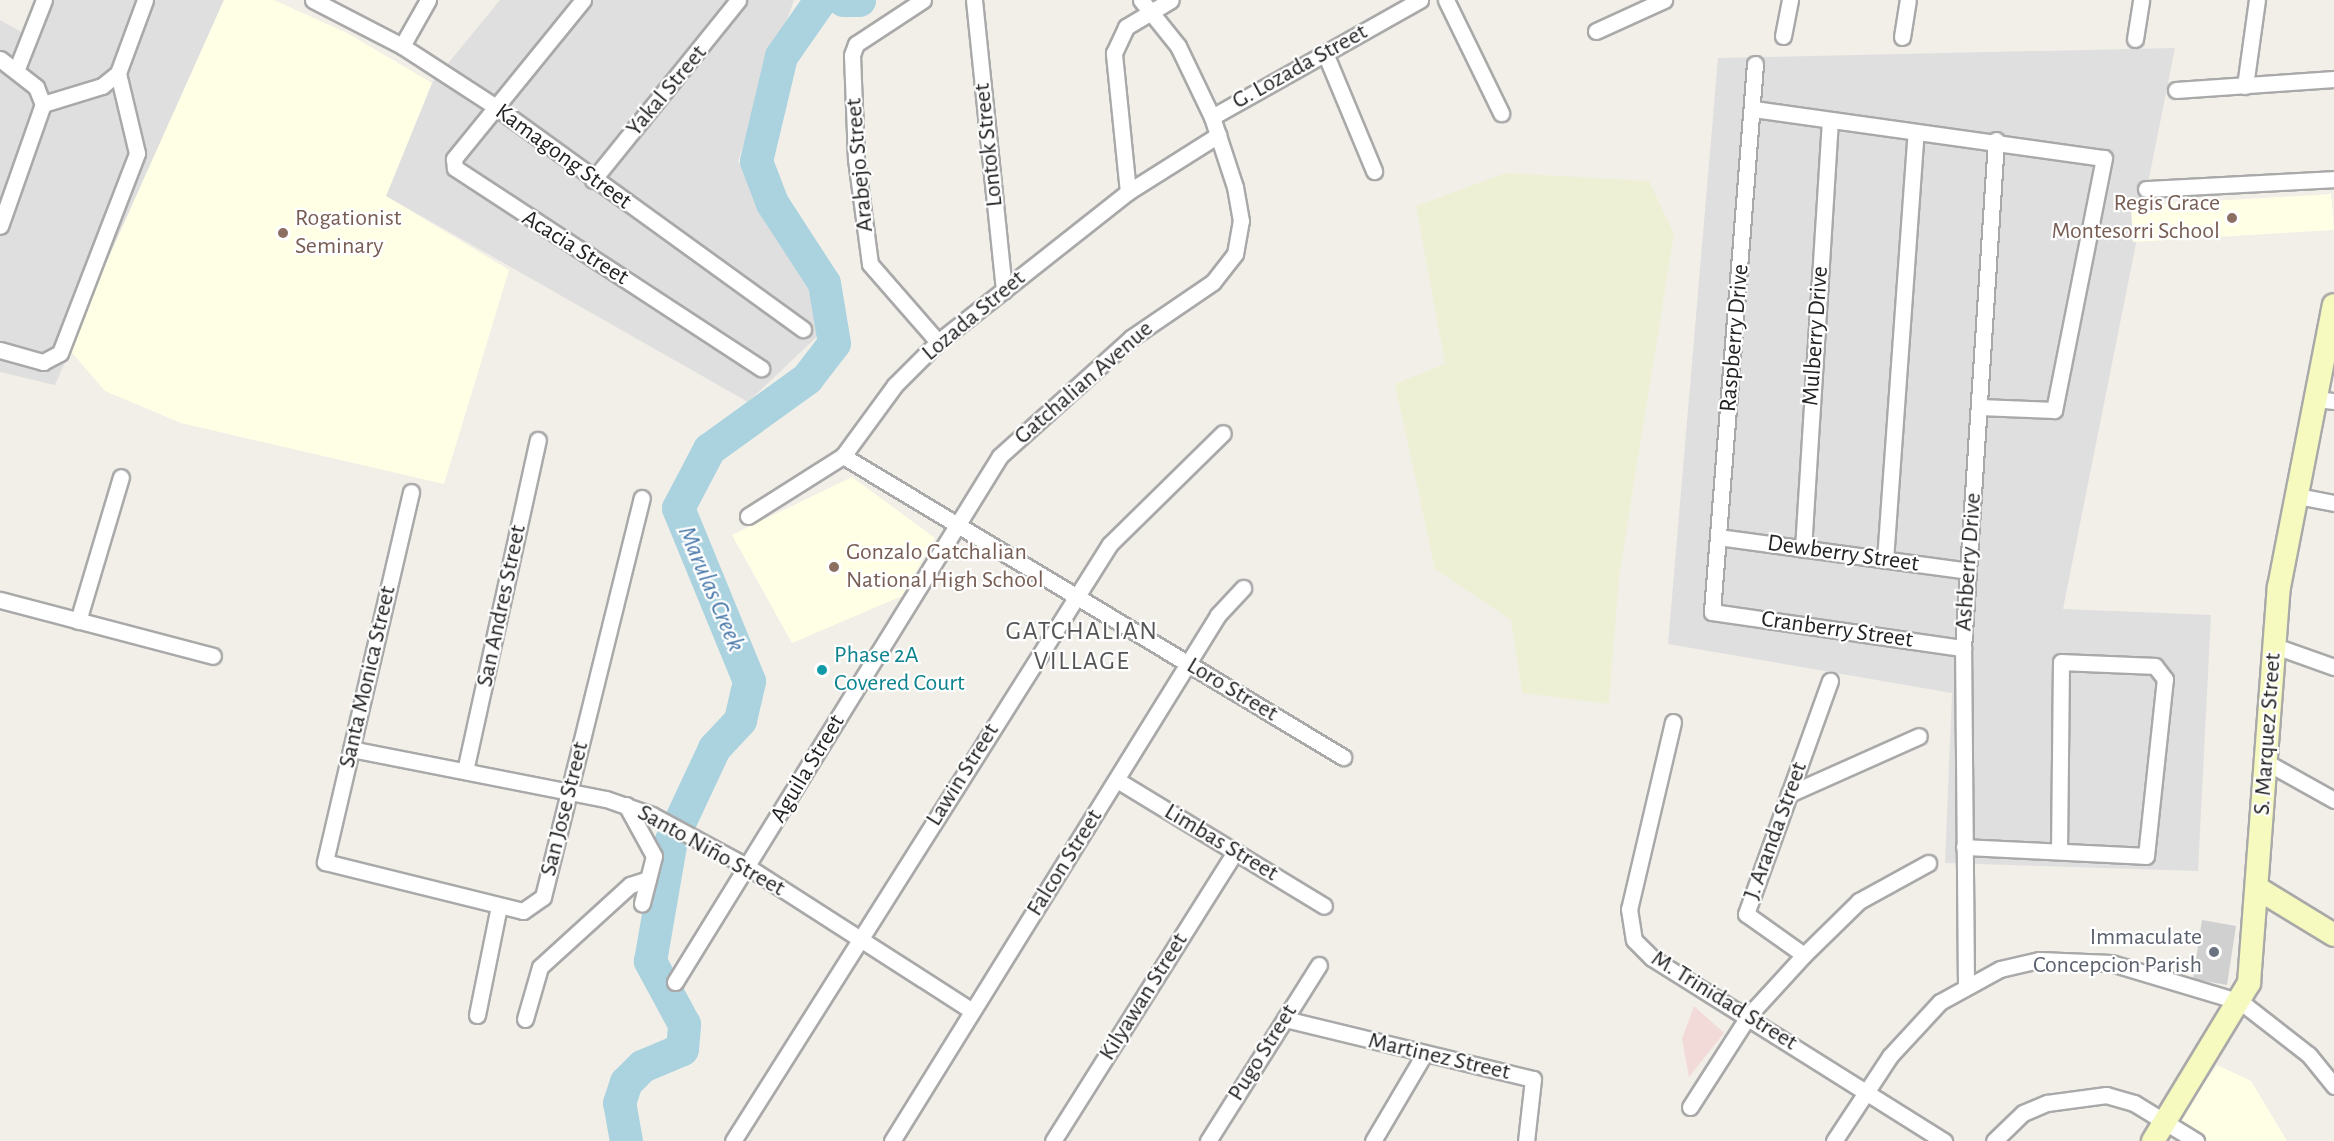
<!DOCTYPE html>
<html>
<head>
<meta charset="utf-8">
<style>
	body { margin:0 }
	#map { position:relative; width:2334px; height:1141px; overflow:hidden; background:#f2efe9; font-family:"Alegreya Sans",sans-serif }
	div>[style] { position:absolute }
	.residential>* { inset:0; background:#e0dfdf }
	.commercial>* { inset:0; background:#f2dad9 }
	.education>* { inset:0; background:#ffffe5 }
	.religious>* { inset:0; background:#d0d0d0 }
	.farmland>* { inset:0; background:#eef0d5 }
	.river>* { height:33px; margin:-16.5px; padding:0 16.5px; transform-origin:16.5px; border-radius:16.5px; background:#aad3df }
	.roads { filter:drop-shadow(2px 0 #a9a9a9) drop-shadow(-2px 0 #a9a9a9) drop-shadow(0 2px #a9a9a9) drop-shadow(0 -2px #a9a9a9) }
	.street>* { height:15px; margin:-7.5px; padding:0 7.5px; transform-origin:7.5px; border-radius:7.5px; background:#fff }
	.secondary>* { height:22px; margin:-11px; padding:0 11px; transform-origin:11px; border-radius:11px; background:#f7fabf }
	.dots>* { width:16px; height:16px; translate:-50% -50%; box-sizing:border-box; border:3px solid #fff; border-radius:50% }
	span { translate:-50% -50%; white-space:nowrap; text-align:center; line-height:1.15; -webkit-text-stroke:4.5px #fff; paint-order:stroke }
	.street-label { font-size:24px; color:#222 }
	.education-label { font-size:24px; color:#785e54 }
	.right { translate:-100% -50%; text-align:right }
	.left { translate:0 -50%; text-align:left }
	.culture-label { font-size:24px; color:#0d838f }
	.worship-label { font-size:24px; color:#5b616d }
	.water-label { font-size:26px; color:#4a7aab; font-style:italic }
	.neighbourhood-label { font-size:26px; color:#555; letter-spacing:1.5px }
</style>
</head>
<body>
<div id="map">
	<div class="residential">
		<i style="clip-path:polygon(37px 0,224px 0,55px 385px,0 372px,0 20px,25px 34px)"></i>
		<i style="clip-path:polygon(500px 0,794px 0,738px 161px,810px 276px,824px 330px,748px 402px,386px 196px,432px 83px)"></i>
		<i style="clip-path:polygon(2175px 48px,2063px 609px,2211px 615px,2198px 871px,1945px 863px,1952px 693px,1668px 644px,1718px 58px)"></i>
	</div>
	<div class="commercial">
		<i style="clip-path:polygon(1694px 1006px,1724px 1033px,1689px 1077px,1682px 1039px)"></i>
	</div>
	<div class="education">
		<i style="clip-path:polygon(224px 0,274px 0,347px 33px,432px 83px,386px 196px,509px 270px,444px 484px,181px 423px,105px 391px,68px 348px)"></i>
		<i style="clip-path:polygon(2331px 194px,2334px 230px,2133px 242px,2131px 206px)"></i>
		<i style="clip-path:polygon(852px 477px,935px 538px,902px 596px,792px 643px,732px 535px)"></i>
		<i style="clip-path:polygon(2217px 1065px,2251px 1081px,2287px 1141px,2206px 1141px,2179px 1119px)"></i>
	</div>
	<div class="religious">
		<i style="clip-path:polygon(2202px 920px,2236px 926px,2227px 985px,2193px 979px)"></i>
	</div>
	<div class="farmland">
		<i style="clip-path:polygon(1506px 173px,1649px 181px,1674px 234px,1619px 577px,1609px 704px,1522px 693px,1511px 620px,1435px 569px,1395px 384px,1445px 364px,1416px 206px)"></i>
	</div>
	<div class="river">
		<i style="left:843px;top:0;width:16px"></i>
		<i style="left:626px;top:1141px;width:39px;rotate:-100deg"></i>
		<i style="left:619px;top:1103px;width:22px;rotate:-72deg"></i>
		<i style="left:626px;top:1082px;width:23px;rotate:-45deg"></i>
		<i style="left:642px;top:1066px;width:43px;rotate:-23deg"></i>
		<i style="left:682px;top:1049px;width:25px;rotate:-85deg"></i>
		<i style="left:684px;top:1024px;width:72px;rotate:-118.4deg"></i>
		<i style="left:650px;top:961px;width:123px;rotate:-80.2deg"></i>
		<i style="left:671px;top:840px;width:102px;rotate:-64.9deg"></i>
		<i style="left:714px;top:748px;width:38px;rotate:-47deg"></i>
		<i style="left:740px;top:720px;width:40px;rotate:-77deg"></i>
		<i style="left:749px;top:681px;width:187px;rotate:-112.3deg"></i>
		<i style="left:678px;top:508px;width:67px;rotate:-62.3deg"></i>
		<i style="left:709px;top:449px;width:121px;rotate:-35.9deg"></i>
		<i style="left:807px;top:378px;width:44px;rotate:-52.4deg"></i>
		<i style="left:834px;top:343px;width:61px;rotate:-99.5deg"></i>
		<i style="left:824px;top:283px;width:95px;rotate:-123deg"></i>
		<i style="left:772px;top:203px;width:45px;rotate:-110.9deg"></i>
		<i style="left:756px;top:161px;width:108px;rotate:-76.6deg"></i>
		<i style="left:781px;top:56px;width:68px;rotate:-55.1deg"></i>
	</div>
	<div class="roads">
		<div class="street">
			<i style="left:313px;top:0;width:100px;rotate:27.3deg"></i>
			<i style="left:402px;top:46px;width:112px;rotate:33deg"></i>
			<i style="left:496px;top:107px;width:379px;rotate:35.9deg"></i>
			<i style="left:583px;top:0;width:205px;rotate:129.1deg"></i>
			<i style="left:454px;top:159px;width:9px;rotate:84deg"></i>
			<i style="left:455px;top:168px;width:366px;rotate:33.2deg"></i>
			<i style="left:923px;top:0;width:80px;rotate:146.7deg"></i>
			<i style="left:856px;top:44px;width:12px;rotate:110deg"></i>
			<i style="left:852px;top:55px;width:104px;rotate:87.8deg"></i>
			<i style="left:856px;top:159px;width:106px;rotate:82.4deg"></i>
			<i style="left:870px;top:264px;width:103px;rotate:48.9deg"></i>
			<i style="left:974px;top:0;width:292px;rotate:84.1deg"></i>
			<i style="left:1446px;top:0;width:126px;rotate:64deg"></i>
			<i style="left:1596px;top:31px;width:75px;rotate:-24.5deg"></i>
			<i style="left:1783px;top:36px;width:37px;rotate:-79deg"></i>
			<i style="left:1902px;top:37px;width:37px;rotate:-81deg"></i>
			<i style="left:2135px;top:39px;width:39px;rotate:-81deg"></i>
			<i style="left:402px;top:46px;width:53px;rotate:-60.5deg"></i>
			<i style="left:1325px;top:53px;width:128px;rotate:67.4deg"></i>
			<i style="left:0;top:59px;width:46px;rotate:37.9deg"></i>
			<i style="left:36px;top:87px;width:18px;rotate:68deg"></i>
			<i style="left:43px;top:104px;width:129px;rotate:109.4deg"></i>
			<i style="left:1755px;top:64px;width:550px;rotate:94.49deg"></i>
			<i style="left:1712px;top:612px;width:254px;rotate:8.2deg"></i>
			<i style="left:16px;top:71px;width:76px;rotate:-68.5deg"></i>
			<i style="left:2245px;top:86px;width:87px;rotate:-82.1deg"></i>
			<i style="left:2176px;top:90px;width:158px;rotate:-4deg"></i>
			<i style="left:43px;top:104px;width:62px;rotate:-17deg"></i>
			<i style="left:102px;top:86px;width:21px;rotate:-39deg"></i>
			<i style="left:118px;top:73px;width:78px;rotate:-69.7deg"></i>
			<i style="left:1754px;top:109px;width:353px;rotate:8deg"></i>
			<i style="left:2104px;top:158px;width:257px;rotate:101.2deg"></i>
			<i style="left:2054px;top:410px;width:75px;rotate:-177.7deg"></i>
			<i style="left:1212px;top:117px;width:239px;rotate:-29.4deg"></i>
			<i style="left:593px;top:180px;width:231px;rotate:-51.1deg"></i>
			<i style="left:2146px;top:189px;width:188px;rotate:-3deg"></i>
			<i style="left:1128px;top:192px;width:140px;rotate:-95.8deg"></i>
			<i style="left:1114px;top:53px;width:29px;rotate:-65deg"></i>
			<i style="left:1126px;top:27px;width:52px;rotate:-31deg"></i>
			<i style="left:0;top:350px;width:45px;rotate:15.6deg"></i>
			<i style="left:43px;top:362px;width:19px;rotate:-28deg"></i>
			<i style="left:60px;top:353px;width:214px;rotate:-68.9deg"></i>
			<i style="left:137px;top:153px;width:82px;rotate:-103.4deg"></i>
			<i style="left:2317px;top:399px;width:17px;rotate:7deg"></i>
			<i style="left:843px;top:456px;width:584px;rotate:31.05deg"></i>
			<i style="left:411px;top:492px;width:380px;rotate:103.1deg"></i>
			<i style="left:325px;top:862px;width:204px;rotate:13.9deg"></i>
			<i style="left:523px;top:911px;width:24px;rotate:-35deg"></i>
			<i style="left:543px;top:897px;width:411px;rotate:-76.1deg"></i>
			<i style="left:2298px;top:496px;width:37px;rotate:11deg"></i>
			<i style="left:748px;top:516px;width:112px;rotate:-32.3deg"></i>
			<i style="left:843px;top:456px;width:88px;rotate:-53.8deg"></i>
			<i style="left:895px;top:385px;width:61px;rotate:-45deg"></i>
			<i style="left:938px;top:342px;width:242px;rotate:-38.3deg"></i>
			<i style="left:1128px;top:192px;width:107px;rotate:-32.3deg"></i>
			<i style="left:1718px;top:537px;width:252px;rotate:7.7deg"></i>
			<i style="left:1803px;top:549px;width:426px;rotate:-86.4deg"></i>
			<i style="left:1885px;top:560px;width:429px;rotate:-85.9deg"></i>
			<i style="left:0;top:600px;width:220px;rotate:14.7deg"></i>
			<i style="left:78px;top:621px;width:150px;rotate:-73.4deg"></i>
			<i style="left:2275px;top:646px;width:63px;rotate:19.6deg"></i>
			<i style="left:1673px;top:722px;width:192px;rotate:103.2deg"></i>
			<i style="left:1629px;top:909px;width:31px;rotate:81deg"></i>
			<i style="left:1634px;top:940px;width:25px;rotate:45deg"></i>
			<i style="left:1652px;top:958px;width:345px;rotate:32.1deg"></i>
			<i style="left:351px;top:749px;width:260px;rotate:11.1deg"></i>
			<i style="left:606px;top:799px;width:49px;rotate:19.2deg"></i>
			<i style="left:652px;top:815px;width:109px;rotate:28.4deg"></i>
			<i style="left:748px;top:867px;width:266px;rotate:32.7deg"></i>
			<i style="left:2266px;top:762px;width:78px;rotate:29.2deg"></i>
			<i style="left:465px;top:771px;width:339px;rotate:-77.6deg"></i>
			<i style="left:1117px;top:780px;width:242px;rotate:31.3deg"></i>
			<i style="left:1789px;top:794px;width:142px;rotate:-24deg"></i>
			<i style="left:626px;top:805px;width:58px;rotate:61.2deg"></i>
			<i style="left:654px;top:856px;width:49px;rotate:104.3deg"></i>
			<i style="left:1964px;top:847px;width:182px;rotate:2.8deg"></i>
			<i style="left:2146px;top:856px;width:178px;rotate:-83.9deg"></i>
			<i style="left:2165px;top:679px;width:16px;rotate:-128deg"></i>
			<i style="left:2155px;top:666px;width:94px;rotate:-177.6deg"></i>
			<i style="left:2061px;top:662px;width:188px;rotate:90.6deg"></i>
			<i style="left:1804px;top:955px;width:71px;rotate:-144.7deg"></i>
			<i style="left:1746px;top:914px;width:248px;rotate:-70.2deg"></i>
			<i style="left:675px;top:982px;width:618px;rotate:-58.29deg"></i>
			<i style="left:1000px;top:456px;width:176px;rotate:-42deg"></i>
			<i style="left:1131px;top:338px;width:99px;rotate:-34.3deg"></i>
			<i style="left:1213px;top:282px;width:36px;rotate:-52deg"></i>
			<i style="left:1235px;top:254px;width:34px;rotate:-80deg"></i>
			<i style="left:1241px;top:221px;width:35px;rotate:-100deg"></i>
			<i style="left:1235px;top:187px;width:74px;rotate:-108.2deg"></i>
			<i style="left:1212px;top:117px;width:79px;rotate:-115.6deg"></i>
			<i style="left:1178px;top:46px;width:59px;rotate:-128.8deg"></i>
			<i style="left:1966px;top:986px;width:338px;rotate:-90.5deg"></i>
			<i style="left:1963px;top:648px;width:509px;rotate:-86.28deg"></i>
			<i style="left:477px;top:1015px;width:111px;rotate:-78.6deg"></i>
			<i style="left:525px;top:1019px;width:54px;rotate:-73.9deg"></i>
			<i style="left:540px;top:967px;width:122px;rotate:-42.3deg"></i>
			<i style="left:630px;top:885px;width:19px;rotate:-18deg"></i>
			<i style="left:1285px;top:1019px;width:255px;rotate:13.6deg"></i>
			<i style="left:1533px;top:1079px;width:62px;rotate:96.4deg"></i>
			<i style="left:1690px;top:1107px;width:109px;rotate:-57.3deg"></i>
			<i style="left:1749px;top:1015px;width:81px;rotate:-47.5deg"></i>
			<i style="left:1804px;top:955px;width:77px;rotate:-44.5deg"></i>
			<i style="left:1859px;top:901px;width:79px;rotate:-28.8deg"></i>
			<i style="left:733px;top:1141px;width:706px;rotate:-57.73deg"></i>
			<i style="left:1110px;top:544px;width:158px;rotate:-44.5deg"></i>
			<i style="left:892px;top:1141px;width:619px;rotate:-58.21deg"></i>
			<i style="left:1218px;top:615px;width:37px;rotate:-47deg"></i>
			<i style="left:1053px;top:1141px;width:342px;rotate:-57.8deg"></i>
			<i style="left:1208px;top:1141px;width:208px;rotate:-57.8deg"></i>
			<i style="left:1373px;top:1141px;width:99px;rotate:-59.5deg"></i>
			<i style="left:1834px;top:1141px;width:102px;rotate:-56.6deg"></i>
			<i style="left:1890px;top:1056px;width:74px;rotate:-47.2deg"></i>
			<i style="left:1940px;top:1002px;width:68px;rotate:-28.8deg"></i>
			<i style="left:2000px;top:969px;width:40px;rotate:-13deg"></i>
			<i style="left:2039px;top:960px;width:72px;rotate:2.4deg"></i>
			<i style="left:2111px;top:963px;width:136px;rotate:16.7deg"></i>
			<i style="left:2241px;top:1002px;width:86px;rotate:37.9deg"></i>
			<i style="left:2309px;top:1055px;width:40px;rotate:51deg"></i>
			<i style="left:1994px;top:1141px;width:40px;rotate:-44deg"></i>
			<i style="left:2023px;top:1113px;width:26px;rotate:-23deg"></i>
			<i style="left:2047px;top:1103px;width:60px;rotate:-7.7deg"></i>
			<i style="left:2106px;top:1095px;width:29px;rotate:16deg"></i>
			<i style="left:2134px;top:1103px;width:73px;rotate:31.5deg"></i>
		</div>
		<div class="secondary">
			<i style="left:2257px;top:888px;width:90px;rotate:31.4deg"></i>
			<i style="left:2153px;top:1141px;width:185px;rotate:-58.7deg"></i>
			<i style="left:2249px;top:983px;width:397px;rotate:-85.7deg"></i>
			<i style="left:2279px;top:587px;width:287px;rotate:-79deg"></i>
		</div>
	</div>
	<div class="dots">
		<i style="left:2232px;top:218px;background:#8d6e63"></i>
		<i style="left:283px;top:233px;background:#8d6e63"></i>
		<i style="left:834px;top:567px;background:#8d6e63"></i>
		<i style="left:822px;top:670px;background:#0f9aa8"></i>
		<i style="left:2214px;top:952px;background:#6b7280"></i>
	</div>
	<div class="street-label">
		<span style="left:1300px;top:67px;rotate:-29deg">G. Lozada Street</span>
		<span style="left:667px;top:91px;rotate:-50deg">Yakal Street</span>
		<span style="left:989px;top:145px;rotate:-96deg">Lontok Street</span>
		<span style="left:563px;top:157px;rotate:36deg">Kamagong Street</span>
		<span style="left:860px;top:165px;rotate:-95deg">Arabejo Street</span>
		<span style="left:575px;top:248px;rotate:32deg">Acacia Street</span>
		<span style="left:974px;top:316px;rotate:-40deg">Lozada Street</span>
		<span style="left:1816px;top:336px;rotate:-86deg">Mulberry Drive</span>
		<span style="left:1735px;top:338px;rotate:-85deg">Raspberry Drive</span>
		<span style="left:1084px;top:383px;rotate:-41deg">Gatchalian Avenue</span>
		<span style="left:1843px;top:554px;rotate:8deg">Dewberry Street</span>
		<span style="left:1969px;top:562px;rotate:-86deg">Ashberry Drive</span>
		<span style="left:502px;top:606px;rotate:-78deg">San Andres Street</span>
		<span style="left:1837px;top:630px;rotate:8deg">Cranberry Street</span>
		<span style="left:368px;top:677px;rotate:-77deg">Santa Monica Street</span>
		<span style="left:1232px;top:690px;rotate:31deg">Loro Street</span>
		<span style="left:2268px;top:734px;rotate:-86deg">S. Marquez Street</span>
		<span style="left:808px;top:769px;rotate:-59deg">Aguila Street</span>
		<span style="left:963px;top:775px;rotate:-58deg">Lawin Street</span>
		<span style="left:565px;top:809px;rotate:-76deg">San Jose Street</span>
		<span style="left:1776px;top:831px;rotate:-70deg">J. Aranda Street</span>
		<span style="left:1221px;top:843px;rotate:31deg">Limbas Street</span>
		<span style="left:711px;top:851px;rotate:29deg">Santo Niño Street</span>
		<span style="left:1065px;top:863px;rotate:-58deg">Falcon Street</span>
		<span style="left:1144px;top:997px;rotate:-58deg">Kilyawan Street</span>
		<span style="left:1724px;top:1001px;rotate:32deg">M. Trinidad Street</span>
		<span style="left:1263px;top:1053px;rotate:-58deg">Pugo Street</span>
		<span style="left:1439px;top:1057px;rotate:13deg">Martinez Street</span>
	</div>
	<div class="education-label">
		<span class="right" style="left:2220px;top:218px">Regis Grace<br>Montesorri School</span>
		<span class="left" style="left:295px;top:233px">Rogationist<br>Seminary</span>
		<span class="left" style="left:846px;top:567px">Gonzalo Gatchalian<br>National High School</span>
	</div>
	<div class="culture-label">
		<span class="left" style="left:834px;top:670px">Phase 2A<br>Covered Court</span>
	</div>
	<div class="worship-label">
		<span class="right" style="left:2202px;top:952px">Immaculate<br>Concepcion Parish</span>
	</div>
	<div class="water-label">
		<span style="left:711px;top:589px;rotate:67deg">Marulas Creek</span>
	</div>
	<div class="neighbourhood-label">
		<span style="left:1082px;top:647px">GATCHALIAN<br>VILLAGE</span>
	</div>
</div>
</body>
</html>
